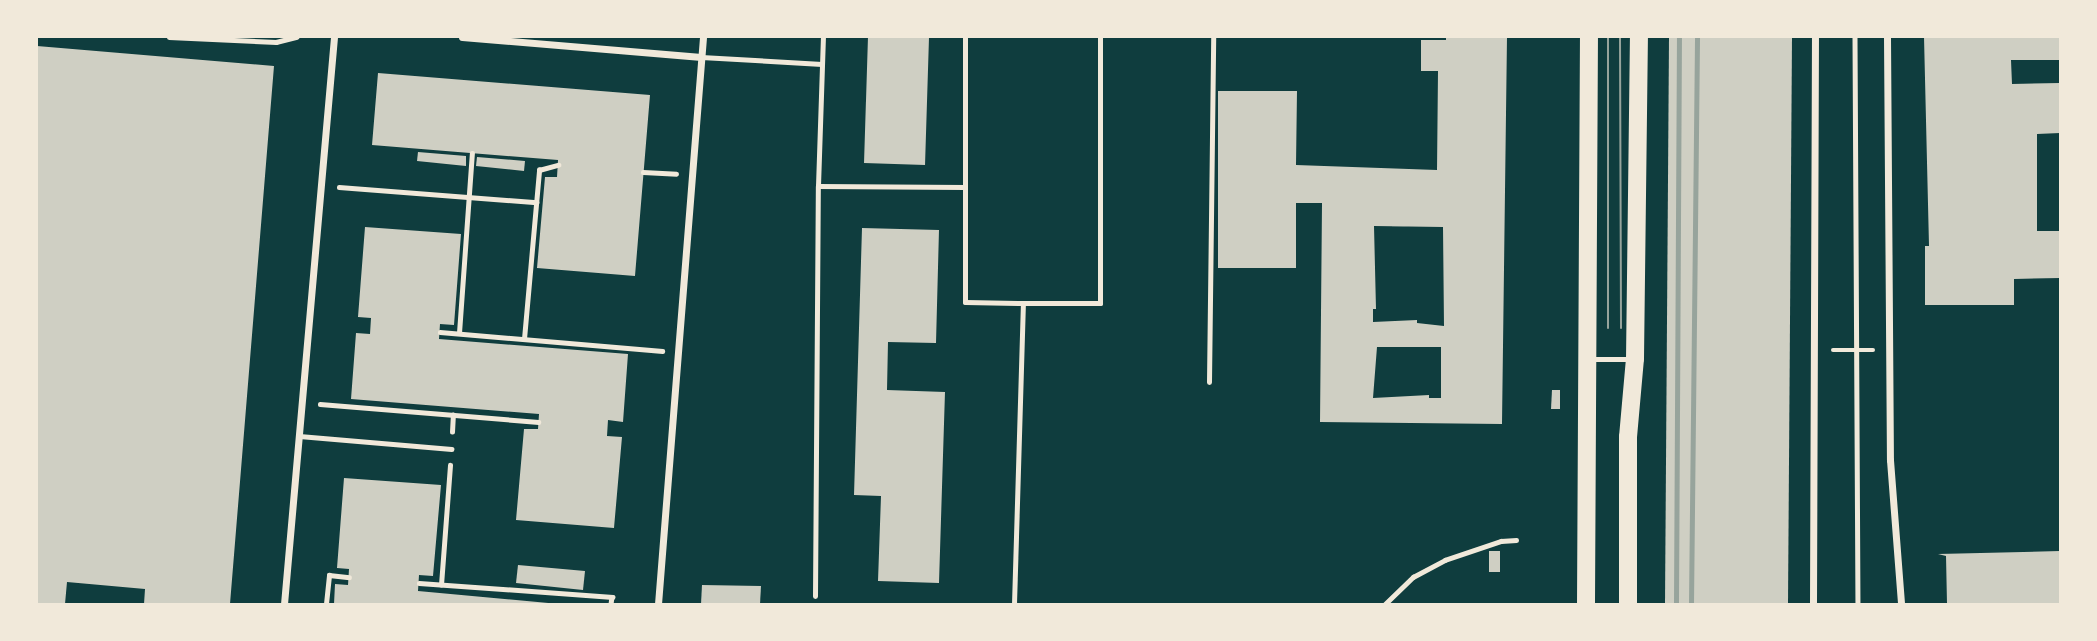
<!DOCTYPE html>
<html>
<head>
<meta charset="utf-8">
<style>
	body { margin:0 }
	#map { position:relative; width:2097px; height:641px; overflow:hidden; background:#0f3d3e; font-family:"PT Sans",sans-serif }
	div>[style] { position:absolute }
	.building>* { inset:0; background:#cfcfc3 }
	.path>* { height:4.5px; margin:-2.25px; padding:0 2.25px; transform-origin:2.25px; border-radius:2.25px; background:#f1e9da }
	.service>* { height:5px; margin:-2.5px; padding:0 2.5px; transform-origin:2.5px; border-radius:2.5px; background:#f1e9da }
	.minor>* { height:7px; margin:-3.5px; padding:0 3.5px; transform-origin:3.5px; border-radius:3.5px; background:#f1e9da }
	.primary>* { height:18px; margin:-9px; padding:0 9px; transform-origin:9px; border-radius:9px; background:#f1e9da }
	.tram>* { height:2px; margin:-1px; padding:0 1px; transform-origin:1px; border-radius:1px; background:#97a49c }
	.rail>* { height:5px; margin:-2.5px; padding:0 2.5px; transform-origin:2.5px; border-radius:2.5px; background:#97a49c }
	span { translate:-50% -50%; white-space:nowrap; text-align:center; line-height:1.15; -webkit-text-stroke:6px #f1e9da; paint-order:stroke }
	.frame { position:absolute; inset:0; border:38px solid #f1e9da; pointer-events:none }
</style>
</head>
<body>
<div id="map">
	<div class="building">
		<i style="clip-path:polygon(868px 37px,929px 37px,925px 165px,864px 163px)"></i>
		<i style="clip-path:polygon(evenodd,1446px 37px,1507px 37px,1502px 424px,1320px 422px,1322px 203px,1296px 203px,1296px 268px,1218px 268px,1218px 91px,1297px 91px,1296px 165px,1437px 170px,1438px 71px,1421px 71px,1421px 40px,1446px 40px,1446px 37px,1374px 226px,1443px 227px,1444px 326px,1417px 323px,1417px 320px,1373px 322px,1373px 309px,1376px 309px,1374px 226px,1446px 37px,1377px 347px,1441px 347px,1441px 398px,1429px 398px,1429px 395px,1373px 398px,1377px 347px)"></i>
		<i style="clip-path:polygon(1669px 37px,1792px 37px,1788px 604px,1665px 604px)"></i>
		<i style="clip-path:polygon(1924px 37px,2060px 37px,2060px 60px,2011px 60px,2012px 84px,2060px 83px,2060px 133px,2037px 134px,2037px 231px,2060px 231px,2060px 278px,2014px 279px,2014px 305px,1925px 305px,1925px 246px,1929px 246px)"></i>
		<i style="clip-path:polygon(37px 46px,274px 66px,230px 604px,144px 604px,145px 589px,67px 582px,65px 604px,37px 604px)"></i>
		<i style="clip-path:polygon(378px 73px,650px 95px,635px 276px,537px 268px,545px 177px,557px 177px,558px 160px,372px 145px)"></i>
		<i style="clip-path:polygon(418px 152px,466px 156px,466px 166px,417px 161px)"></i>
		<i style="clip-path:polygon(477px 157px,525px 161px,524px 171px,476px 166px)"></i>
		<i style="clip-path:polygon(365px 227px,461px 234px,454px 325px,440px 324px,439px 339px,628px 354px,623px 422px,608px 420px,607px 436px,622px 437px,614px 528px,516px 520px,524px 429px,538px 429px,539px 414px,351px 399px,356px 333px,370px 334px,371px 318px,358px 317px)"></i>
		<i style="clip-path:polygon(862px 228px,939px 230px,936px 343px,888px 342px,887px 390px,945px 392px,939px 583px,878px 581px,881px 496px,854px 495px)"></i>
		<i style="clip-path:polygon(1552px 390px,1560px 390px,1560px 409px,1551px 409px)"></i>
		<i style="clip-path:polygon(344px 478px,441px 485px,433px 576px,419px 575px,418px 591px,559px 604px,334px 604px,335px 584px,348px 585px,349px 569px,337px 568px)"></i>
		<i style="clip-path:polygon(1489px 551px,1500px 551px,1500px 572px,1489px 572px)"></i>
		<i style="clip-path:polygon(2060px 551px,2060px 604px,1947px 604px,1946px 556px,1938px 554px)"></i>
		<i style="clip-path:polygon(518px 565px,585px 571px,583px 590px,516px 583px)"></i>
		<i style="clip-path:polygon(702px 585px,761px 586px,760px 604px,701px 604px)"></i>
	</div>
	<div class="path">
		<i style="left:169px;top:37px;width:107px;rotate:2.7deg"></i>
		<i style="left:276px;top:42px;width:21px;rotate:-14deg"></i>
		<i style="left:1855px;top:37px;width:567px;rotate:89.7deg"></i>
		<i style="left:643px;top:172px;width:33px;rotate:3deg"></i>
		<i style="left:339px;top:187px;width:198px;rotate:4.4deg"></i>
		<i style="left:440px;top:332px;width:223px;rotate:4.9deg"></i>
		<i style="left:459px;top:333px;width:180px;rotate:-85.9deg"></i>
		<i style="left:524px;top:339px;width:170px;rotate:-84.9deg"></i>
		<i style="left:539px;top:170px;width:20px;rotate:-15deg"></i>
		<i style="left:1833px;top:350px;width:40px"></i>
		<i style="left:320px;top:404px;width:219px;rotate:4.7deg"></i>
		<i style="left:452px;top:432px;width:17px;rotate:-87deg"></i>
		<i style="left:419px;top:583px;width:194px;rotate:4.1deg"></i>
		<i style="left:612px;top:597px;width:7px;rotate:98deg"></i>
		<i style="left:441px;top:585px;width:120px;rotate:-85.7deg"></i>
		<i style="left:326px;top:604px;width:29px;rotate:-84deg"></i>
		<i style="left:329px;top:575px;width:20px;rotate:6deg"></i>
		<i style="left:1385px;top:604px;width:39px;rotate:-44deg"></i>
		<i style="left:1413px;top:577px;width:36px;rotate:-28deg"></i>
		<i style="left:1445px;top:560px;width:59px;rotate:-18.7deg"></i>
		<i style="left:1501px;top:541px;width:15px;rotate:-4deg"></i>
	</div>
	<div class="service">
		<i style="left:965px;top:37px;width:265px;rotate:90deg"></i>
		<i style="left:965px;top:302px;width:58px;rotate:1deg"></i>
		<i style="left:1023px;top:303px;width:77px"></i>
		<i style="left:1100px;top:303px;width:266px;rotate:-90deg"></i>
		<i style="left:701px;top:57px;width:121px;rotate:3.3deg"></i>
		<i style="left:818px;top:186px;width:149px;rotate:-88.1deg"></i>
		<i style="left:1592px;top:359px;width:39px"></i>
		<i style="left:1209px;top:382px;width:345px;rotate:-89.3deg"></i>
		<i style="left:299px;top:436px;width:153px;rotate:4.9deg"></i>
		<i style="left:815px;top:596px;width:410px;rotate:-89.6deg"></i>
		<i style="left:818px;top:186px;width:147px;rotate:0.4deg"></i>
		<i style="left:1014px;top:604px;width:301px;rotate:-88.3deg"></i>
	</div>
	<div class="minor">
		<i style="left:462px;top:37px;width:240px;rotate:4.8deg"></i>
		<i style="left:1887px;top:37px;width:423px;rotate:89.6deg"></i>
		<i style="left:1890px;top:460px;width:144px;rotate:85.6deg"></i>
		<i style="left:284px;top:604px;width:569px;rotate:-84.96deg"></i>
		<i style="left:658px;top:604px;width:569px;rotate:-85.46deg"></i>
		<i style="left:1813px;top:604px;width:567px;rotate:-89.8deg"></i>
	</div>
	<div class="primary">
		<i style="left:1586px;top:604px;width:567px;rotate:-89.7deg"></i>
		<i style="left:1628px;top:604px;width:167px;rotate:-90deg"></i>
		<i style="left:1628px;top:437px;width:78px;rotate:-84.9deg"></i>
		<i style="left:1635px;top:359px;width:322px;rotate:-89.3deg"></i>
	</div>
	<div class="tram">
		<i style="left:1608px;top:37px;width:291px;rotate:90deg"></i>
		<i style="left:1620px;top:37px;width:291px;rotate:89.8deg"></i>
	</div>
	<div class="rail">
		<i style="left:1676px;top:604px;width:567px;rotate:-89.7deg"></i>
		<i style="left:1691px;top:604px;width:567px;rotate:-89.39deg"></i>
	</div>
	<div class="frame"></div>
</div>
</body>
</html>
